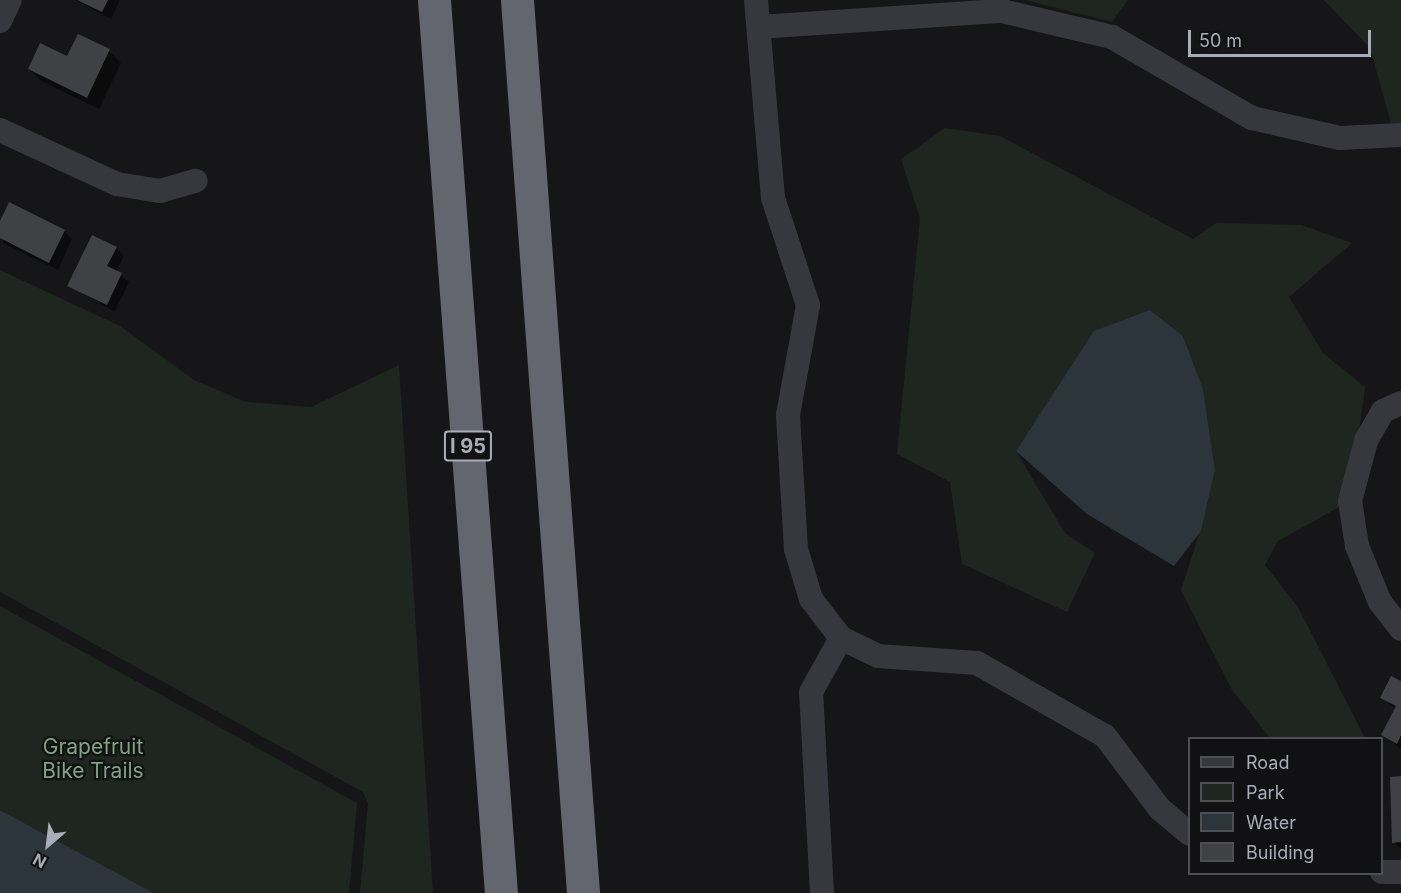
<!DOCTYPE html>
<html>
<head>
<meta charset="utf-8">
<style>
	body { margin:0 }
	#map { position:relative; width:1401px; height:893px; overflow:hidden; background:#161618; font-family:Inter,sans-serif }
	div>[style] { position:absolute }
	.green>* { inset:0; background:#1e261f }
	.water>* { inset:0; background:#2c353c }
	.shadow>* { inset:0; background:#0007 }
	.building>* { inset:0; background:#404145 }
	.minor>* { height:24px; margin:-12px; padding:0 12px; transform-origin:12px; border-radius:12px; background:#37383d }
	.highway>* { height:33px; margin:-16.5px; padding:0 16.5px; transform-origin:16.5px; border-radius:16.5px; background:#63666e }
	span { translate:-50% -50%; white-space:nowrap; text-align:center; line-height:1.15; -webkit-text-stroke:4.5px #111113; paint-order:stroke }
	.shield-label span { padding:2px 4px; background:#111113; border:2px solid; border-radius:4px; -webkit-text-stroke-width:0 }
	.shield-label { font-size:20px; color:#a8adb8; font-weight:700 }
	.park-label { font-size:21px; color:#7fa381 }
	.legend { position:absolute; left:1188px; top:737px; width:195px; height:138px; box-sizing:border-box; background:#111113; border:2px solid #4d4f55; margin:0; padding:8px 10px; list-style:none; font-size:18px; color:#a8adb8 }
	.legend li { display:flex; align-items:center; gap:12px; height:30px }
	.legend b { width:30px; border:2px solid #4d4f55 }
	.north { position:absolute; left:18px; top:815px; width:60px; height:60px; -webkit-text-stroke:4px #111113; paint-order:stroke; rotate:208deg; font-size:16px; font-weight:700; line-height:24px; text-align:center; color:#a8adb8 }
	.north::after { content:''; display:block; margin:auto; width:21px; height:27px; background:#a8adb8; clip-path:polygon(50% 0,100% 100%,50% 72%,0 100%) }
	.scale { position:absolute; left:1188px; top:30px; width:183px; height:27px; box-sizing:border-box; border:3px solid #a8adb8; border-top:0; padding-left:8px; font-size:18px; line-height:21px; white-space:nowrap; color:#a8adb8; -webkit-text-stroke:4px #111113; paint-order:stroke }
</style>
</head>
<body>
<div id="map">
	<div class="green">
		<i style="clip-path:polygon(1025px 0,1128px 0,1112px 22px)"></i>
		<i style="clip-path:polygon(1324px 0,1401px 0,1401px 127px,1392px 127px,1370px 48px)"></i>
		<i style="clip-path:polygon(945px 128px,1000px 136px,1193px 239px,1216px 223px,1301px 225px,1352px 243px,1289px 297px,1323px 353px,1365px 387px,1350px 501px,1278px 541px,1265px 565px,1298px 607px,1365px 738px,1270px 738px,1232px 690px,1181px 590px,1203px 522px,1215px 470px,1203px 389px,1183px 336px,1150px 310px,1016px 451px,1065px 533px,1095px 553px,1067px 612px,962px 564px,950px 482px,897px 454px,920px 218px,901px 159px)"></i>
		<i style="clip-path:polygon(0 270px,120px 326px,194px 380px,246px 402px,311px 407px,399px 365px,433px 893px,360px 893px,368px 803px,363px 792px,0 592px)"></i>
		<i style="clip-path:polygon(0 606px,357px 803px,349px 893px,154px 893px,0 810px)"></i>
	</div>
	<div class="water">
		<i style="clip-path:polygon(1150px 310px,1183px 336px,1203px 389px,1215px 470px,1201px 531px,1174px 566px,1087px 514px,1016px 451px,1094px 331px)"></i>
		<i style="clip-path:polygon(0 810px,154px 893px,0 893px)"></i>
	</div>
	<div class="shadow">
		<i style="clip-path:polygon(75px 0,120px 0,111px 19px)"></i>
		<i style="clip-path:polygon(109px 51px,121px 63px,99px 109px,41px 81px,29px 69px)"></i>
		<i style="clip-path:polygon(0 225px,64px 231px,72px 239px,58px 270px,3px 243px)"></i>
		<i style="clip-path:polygon(116px 248px,124px 256px,116px 272px,129px 282px,115px 312px,69px 285px)"></i>
		<i style="clip-path:polygon(1401px 682px,1401px 749px,1383px 735px,1396px 709px,1382px 697px)"></i>
		<i style="clip-path:polygon(1401px 778px,1401px 849px,1394px 842px)"></i>
	</div>
	<div class="building">
		<i style="clip-path:polygon(77px 0,108px 0,102px 12px)"></i>
		<i style="clip-path:polygon(78px 34px,110px 49px,87px 98px,28px 69px,40px 43px,67px 56px)"></i>
		<i style="clip-path:polygon(9px 202px,65px 230px,49px 263px,0 238px,0 221px)"></i>
		<i style="clip-path:polygon(92px 235px,117px 247px,107px 266px,122px 273px,107px 305px,67px 286px)"></i>
		<i style="clip-path:polygon(1391px 676px,1401px 681px,1401px 735px,1397px 744px,1381px 735px,1396px 706px,1380px 698px)"></i>
		<i style="clip-path:polygon(1401px 776px,1401px 842px,1392px 843px,1390px 777px)"></i>
	</div>
	<div class="minor">
		<i style="left:756px;top:0;width:199px;rotate:85.1deg"></i>
		<i style="left:773px;top:198px;width:113px;rotate:71.9deg"></i>
		<i style="left:808px;top:305px;width:112px;rotate:100.3deg"></i>
		<i style="left:788px;top:415px;width:134px;rotate:86.6deg"></i>
		<i style="left:796px;top:549px;width:52px;rotate:73.3deg"></i>
		<i style="left:811px;top:599px;width:49px;rotate:52.4deg"></i>
		<i style="left:841px;top:638px;width:41px;rotate:25.9deg"></i>
		<i style="left:878px;top:656px;width:99px;rotate:4deg"></i>
		<i style="left:977px;top:663px;width:147px;rotate:29.7deg"></i>
		<i style="left:1105px;top:736px;width:91px;rotate:53deg"></i>
		<i style="left:1160px;top:809px;width:39px;rotate:40deg"></i>
		<i style="left:0;top:21px;width:23px;rotate:-65deg"></i>
		<i style="left:759px;top:27px;width:244px;rotate:-3.8deg"></i>
		<i style="left:1002px;top:11px;width:113px;rotate:13.3deg"></i>
		<i style="left:1112px;top:37px;width:162px;rotate:30.1deg"></i>
		<i style="left:1252px;top:118px;width:90px;rotate:12.8deg"></i>
		<i style="left:1340px;top:138px;width:61px;rotate:-2.8deg"></i>
		<i style="left:0;top:130px;width:129px;rotate:24.8deg"></i>
		<i style="left:117px;top:184px;width:44px;rotate:9.2deg"></i>
		<i style="left:160px;top:191px;width:37px;rotate:-16deg"></i>
		<i style="left:1401px;top:403px;width:20px;rotate:156deg"></i>
		<i style="left:1383px;top:411px;width:34px;rotate:120deg"></i>
		<i style="left:1366px;top:441px;width:62px;rotate:104.9deg"></i>
		<i style="left:1350px;top:501px;width:46px;rotate:81.2deg"></i>
		<i style="left:1357px;top:546px;width:61px;rotate:67.7deg"></i>
		<i style="left:1380px;top:602px;width:34px;rotate:52deg"></i>
		<i style="left:1382px;top:872px;width:19px"></i>
		<i style="left:822px;top:893px;width:201px;rotate:-93.1deg"></i>
		<i style="left:811px;top:692px;width:62px;rotate:-60.9deg"></i>
	</div>
	<div class="highway">
		<i style="left:434px;top:0;width:896px;rotate:85.71deg"></i>
		<i style="left:517px;top:0;width:895px;rotate:85.77deg"></i>
	</div>
	<div class="shield-label">
		<span style="left:468px;top:446px">I 95</span>
	</div>
	<div class="park-label">
		<span style="left:93px;top:759px">Grapefruit<br>Bike Trails</span>
	</div>
	<ul class="legend">
	<li><b style="height:8px;background:#37383d"></b>Road</li>
	<li><b style="height:16px;background:#1e261f"></b>Park</li>
	<li><b style="height:16px;background:#2c353c"></b>Water</li>
	<li><b style="height:16px;background:#404145"></b>Building</li>
	</ul>
	<div class="north">N</div>
	<div class="scale">50 m</div>
</div>
</body>
</html>
